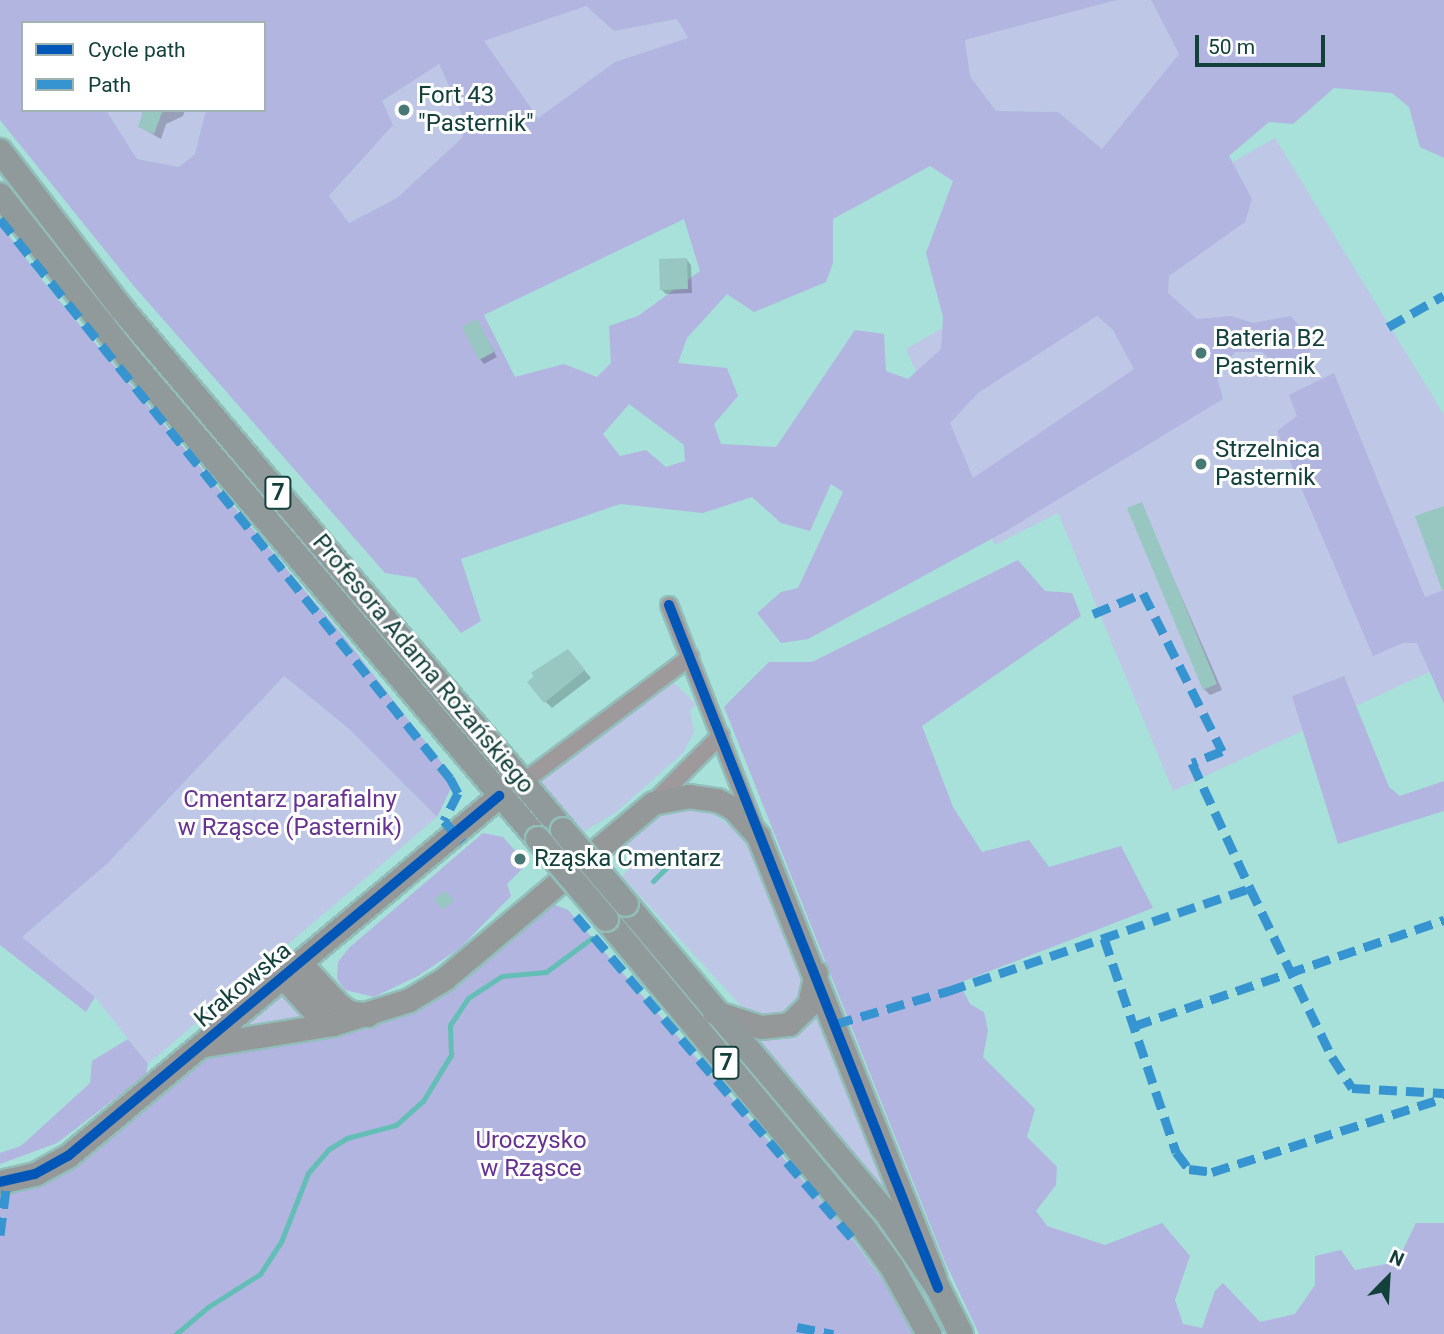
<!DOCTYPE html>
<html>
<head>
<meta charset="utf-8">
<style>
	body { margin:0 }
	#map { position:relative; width:1444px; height:1334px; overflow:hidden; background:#a8e0da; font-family:Roboto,sans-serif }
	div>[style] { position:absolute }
	.green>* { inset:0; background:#bec7e6 }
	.forest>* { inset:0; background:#b2b5e0 }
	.shadow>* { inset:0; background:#0003 }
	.stream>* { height:5px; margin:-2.5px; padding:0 2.5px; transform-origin:2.5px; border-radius:2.5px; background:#63beb5 }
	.building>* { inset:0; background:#98c6c0 }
	.roads { filter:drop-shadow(2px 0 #92beba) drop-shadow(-2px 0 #92beba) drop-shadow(0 2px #92beba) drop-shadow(0 -2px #92beba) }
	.street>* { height:16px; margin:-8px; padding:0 8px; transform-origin:8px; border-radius:8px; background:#9e999a }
	.secondary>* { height:23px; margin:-11.5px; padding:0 11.5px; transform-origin:11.5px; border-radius:11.5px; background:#949899 }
	.primary>* { height:24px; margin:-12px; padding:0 12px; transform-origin:12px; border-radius:12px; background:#919a9a }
	.bridges { filter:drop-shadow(2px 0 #92beba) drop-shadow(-2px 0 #92beba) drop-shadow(0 2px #92beba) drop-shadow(0 -2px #92beba) }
	.primary-bridge>* { height:24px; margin:-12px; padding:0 12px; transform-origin:12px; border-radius:12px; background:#919a9a }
	.quiet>* { height:9px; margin-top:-4.5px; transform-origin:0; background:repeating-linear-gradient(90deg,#3694d0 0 18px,transparent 0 27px) }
	.cycleway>* { height:10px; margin:-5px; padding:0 5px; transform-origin:5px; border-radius:5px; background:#0057b8 }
	.dots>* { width:19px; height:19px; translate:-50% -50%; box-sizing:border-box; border:4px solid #fff; border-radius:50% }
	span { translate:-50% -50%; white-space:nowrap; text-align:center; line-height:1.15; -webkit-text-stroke:6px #fff; paint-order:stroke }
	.shield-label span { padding:2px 5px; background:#fff; border:2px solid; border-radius:5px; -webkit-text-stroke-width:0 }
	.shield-label { font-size:23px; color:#14403c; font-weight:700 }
	.poi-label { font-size:24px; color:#14403c }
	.left { translate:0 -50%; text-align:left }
	.street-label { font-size:24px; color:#14403c }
	.park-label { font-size:24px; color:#673392 }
	.legend { position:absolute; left:21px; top:21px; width:245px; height:91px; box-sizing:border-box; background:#fff; border:2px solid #a1b3b1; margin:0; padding:9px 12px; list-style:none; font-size:21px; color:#14403c }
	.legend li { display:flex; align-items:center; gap:14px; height:35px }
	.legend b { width:35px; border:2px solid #a1b3b1 }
	.north { position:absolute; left:1353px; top:1243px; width:70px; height:70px; -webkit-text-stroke:5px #fff; paint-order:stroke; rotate:24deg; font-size:19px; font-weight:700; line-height:28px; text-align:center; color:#14403c }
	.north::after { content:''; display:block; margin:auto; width:24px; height:32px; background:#14403c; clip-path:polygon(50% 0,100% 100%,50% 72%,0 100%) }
	.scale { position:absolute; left:1195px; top:35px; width:130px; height:32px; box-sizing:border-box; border:4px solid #14403c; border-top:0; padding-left:9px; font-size:21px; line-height:24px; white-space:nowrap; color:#14403c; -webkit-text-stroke:5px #fff; paint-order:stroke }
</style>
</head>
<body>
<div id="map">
	<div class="green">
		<i style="clip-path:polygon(1117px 0,1151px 0,1179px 54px,1102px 149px,1058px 112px,996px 111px,970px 76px,965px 39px)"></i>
		<i style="clip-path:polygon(586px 6px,614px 31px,677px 19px,688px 39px,615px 62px,538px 118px,483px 41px)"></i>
		<i style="clip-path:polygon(439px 63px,466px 124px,462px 138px,397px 198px,349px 223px,329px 197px,392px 125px,382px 101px)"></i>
		<i style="clip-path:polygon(106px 110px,206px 110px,195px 154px,179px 167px,137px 159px)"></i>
		<i style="clip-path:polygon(1275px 138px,1444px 415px,1444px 665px,1173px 791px,1058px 513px,995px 545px,906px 349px)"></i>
		<i style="clip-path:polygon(284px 676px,348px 728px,437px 817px,148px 1064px,95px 997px,21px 937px,108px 863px)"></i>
		<i style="clip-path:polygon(672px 681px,696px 704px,690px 710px,694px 732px,683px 753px,614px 814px,584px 831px,540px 783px,546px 771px)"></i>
		<i style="clip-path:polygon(668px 810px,708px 811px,744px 835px,803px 982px,794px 1009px,769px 1020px,743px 1008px,622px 876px,639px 859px,624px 841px)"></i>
		<i style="clip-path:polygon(282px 991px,306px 1017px,241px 1027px)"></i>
		<i style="clip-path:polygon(819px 1011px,897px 1204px,758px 1040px,784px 1036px)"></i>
	</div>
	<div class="forest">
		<i style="clip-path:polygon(evenodd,0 0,1117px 0,965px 40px,970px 76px,996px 111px,1058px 112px,1102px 149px,1179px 54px,1151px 0,1444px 0,1444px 158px,1420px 147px,1409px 107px,1392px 93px,1334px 88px,1293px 124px,1269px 122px,1229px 156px,1252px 199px,1245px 222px,1169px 276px,1168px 293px,1197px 319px,1231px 316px,1253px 323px,1291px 316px,1316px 347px,1284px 371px,1262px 352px,1235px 352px,1217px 377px,1223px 399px,1006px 531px,808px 639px,781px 643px,757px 613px,781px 592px,798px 588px,843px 492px,831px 484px,810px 531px,781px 523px,752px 497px,703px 513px,620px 504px,461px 559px,481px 621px,461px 633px,416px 578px,385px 573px,133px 285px,0 120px,0 0,586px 6px,614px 31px,677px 19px,688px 38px,615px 62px,538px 118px,484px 41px,586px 6px,0 0,23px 23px,264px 23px,264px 110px,206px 110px,195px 154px,179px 167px,137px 159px,106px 110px,23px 110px,23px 23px,0 0,439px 64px,466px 123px,462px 138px,397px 198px,349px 223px,329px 196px,393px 125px,382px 101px,439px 64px,0 0,930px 166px,953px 181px,926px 253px,943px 317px,941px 349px,908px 379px,886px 371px,884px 334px,855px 330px,776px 447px,721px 444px,714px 424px,738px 396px,727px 368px,678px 363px,687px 338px,727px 294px,754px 312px,826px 282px,833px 263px,833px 219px,930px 166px,0 0,684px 219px,700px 271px,638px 316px,609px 326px,611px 363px,597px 377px,564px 364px,515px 377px,484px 315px,684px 219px,0 0,1097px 316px,1113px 330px,1134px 369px,973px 478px,950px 423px,978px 393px,1097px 316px,0 0,629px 404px,684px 445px,685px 461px,666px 467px,646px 450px,620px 456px,603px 434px,629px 404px)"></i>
		<i style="clip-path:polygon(0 224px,46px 285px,345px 638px,455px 780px,437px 817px,348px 728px,284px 676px,108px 863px,22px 937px,95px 997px,86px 1012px,0 945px)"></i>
		<i style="clip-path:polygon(1334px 373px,1425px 597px,1444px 590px,1444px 704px,1417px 643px,1403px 643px,1373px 656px,1277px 431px,1297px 416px,1289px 395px)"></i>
		<i style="clip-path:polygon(1018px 560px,1045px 591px,1072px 593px,1081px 616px,922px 726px,953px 807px,982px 852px,1029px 840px,1049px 867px,1121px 846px,1153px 908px,959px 983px,970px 1004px,984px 1012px,988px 1031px,983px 1057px,1035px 1109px,1027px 1137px,1057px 1167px,1056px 1185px,1036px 1211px,1047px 1226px,1105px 1245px,1162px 1223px,1190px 1256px,1175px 1300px,1183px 1324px,1202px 1328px,1215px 1291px,1223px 1283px,1260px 1322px,1295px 1314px,1315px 1285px,1315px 1256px,1341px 1250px,1355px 1270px,1397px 1262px,1416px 1223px,1444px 1223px,1444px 1334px,979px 1334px,945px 1262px,724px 707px,769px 662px,812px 662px)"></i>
		<i style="clip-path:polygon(1344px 676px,1389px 787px,1400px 796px,1444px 781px,1444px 811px,1338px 844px,1292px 696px)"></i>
		<i style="clip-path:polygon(483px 833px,503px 837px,527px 864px,507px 884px,511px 896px,460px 948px,418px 976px,374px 997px,345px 990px,337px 979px,338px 962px,349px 948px)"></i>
		<i style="clip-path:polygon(550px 903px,568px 910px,845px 1229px,895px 1297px,913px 1334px,0 1334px,0 1191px,29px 1189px,77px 1166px,207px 1057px,371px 1027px,419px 1010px,463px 979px)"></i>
		<i style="clip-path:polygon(128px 1039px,148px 1064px,146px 1075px,57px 1143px,0 1164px,0 1153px,21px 1146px,90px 1083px,92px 1061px)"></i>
	</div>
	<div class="shadow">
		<i style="clip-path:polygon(143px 110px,185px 110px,183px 116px,166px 124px,161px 139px,140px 127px)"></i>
		<i style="clip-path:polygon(687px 260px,691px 265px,692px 293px,666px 294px,662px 290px)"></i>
		<i style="clip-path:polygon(477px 321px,497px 357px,484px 364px,480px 359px)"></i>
		<i style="clip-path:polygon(1141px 504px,1222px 690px,1210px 695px,1204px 689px)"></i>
		<i style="clip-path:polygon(575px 659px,591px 678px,552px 708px,545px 701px)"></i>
	</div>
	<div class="stream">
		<i style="left:653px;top:881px;width:28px;rotate:-45deg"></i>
		<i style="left:176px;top:1334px;width:42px;rotate:-40.2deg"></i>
		<i style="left:208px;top:1307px;width:62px;rotate:-32.4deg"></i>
		<i style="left:260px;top:1274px;width:38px;rotate:-57deg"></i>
		<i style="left:281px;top:1242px;width:74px;rotate:-68.6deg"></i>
		<i style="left:308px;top:1173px;width:32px;rotate:-49deg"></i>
		<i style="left:329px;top:1149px;width:21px;rotate:-31deg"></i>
		<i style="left:347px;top:1138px;width:51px;rotate:-14.9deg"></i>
		<i style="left:396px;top:1125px;width:36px;rotate:-42deg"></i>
		<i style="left:423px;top:1101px;width:54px;rotate:-58.7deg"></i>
		<i style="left:451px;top:1055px;width:30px;rotate:-92deg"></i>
		<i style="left:450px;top:1025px;width:32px;rotate:-56deg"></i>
		<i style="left:468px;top:998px;width:40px;rotate:-32.9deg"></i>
		<i style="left:502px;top:976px;width:44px;rotate:-5.2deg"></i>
		<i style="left:546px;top:972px;width:57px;rotate:-36.5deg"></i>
	</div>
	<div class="building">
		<i style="clip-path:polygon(144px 110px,163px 110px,154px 134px,138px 127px)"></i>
		<i style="clip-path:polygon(687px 258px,688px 289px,660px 290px,659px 259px)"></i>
		<i style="clip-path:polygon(477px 319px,494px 352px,479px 360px,462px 327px)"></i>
		<i style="clip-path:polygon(1142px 502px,1217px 684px,1203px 690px,1127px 508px)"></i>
		<i style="clip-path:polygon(1444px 506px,1444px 590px,1442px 590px,1415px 516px)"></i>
		<i style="clip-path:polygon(568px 649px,585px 670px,544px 703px,527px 682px,534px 676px,531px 673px)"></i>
		<i style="clip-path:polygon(445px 891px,454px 901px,443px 910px,434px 899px)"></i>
	</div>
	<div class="roads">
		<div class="street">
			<i style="left:669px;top:605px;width:238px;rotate:68.8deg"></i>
			<i style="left:523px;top:782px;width:209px;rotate:-36.8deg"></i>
			<i style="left:653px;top:803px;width:96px;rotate:-45deg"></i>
		</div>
		<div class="secondary">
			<i style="left:301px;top:964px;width:54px;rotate:47.2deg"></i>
			<i style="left:338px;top:1004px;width:14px;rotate:36deg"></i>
			<i style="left:349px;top:1012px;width:19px;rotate:9deg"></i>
			<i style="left:284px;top:978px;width:49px;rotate:47.5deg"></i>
			<i style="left:317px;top:1014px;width:19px;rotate:32deg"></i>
			<i style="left:714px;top:1012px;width:49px;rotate:17.7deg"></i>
			<i style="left:761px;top:1027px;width:28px;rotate:-6deg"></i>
			<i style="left:789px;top:1024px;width:28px;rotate:-44deg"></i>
			<i style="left:809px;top:1005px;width:33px;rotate:-78deg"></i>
			<i style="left:205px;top:1045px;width:130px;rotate:-9.3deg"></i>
			<i style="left:333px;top:1024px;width:80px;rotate:-17.5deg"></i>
			<i style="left:409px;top:1000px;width:41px;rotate:-31deg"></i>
			<i style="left:444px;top:979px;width:273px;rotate:-40.1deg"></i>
			<i style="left:653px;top:803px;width:36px;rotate:-11deg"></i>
			<i style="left:688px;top:796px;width:29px;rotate:8deg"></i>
			<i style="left:717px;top:800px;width:18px;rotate:27deg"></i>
			<i style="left:733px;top:808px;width:38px;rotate:48deg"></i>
			<i style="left:758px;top:836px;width:476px;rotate:68.2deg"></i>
			<i style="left:0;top:1182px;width:36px;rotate:-13deg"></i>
			<i style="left:35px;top:1174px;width:38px;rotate:-29deg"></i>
			<i style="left:68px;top:1156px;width:562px;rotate:-39.87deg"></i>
		</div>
		<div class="primary">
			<i style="left:0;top:151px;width:198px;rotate:52.4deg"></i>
			<i style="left:121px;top:308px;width:684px;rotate:49.74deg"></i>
			<i style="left:0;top:195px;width:205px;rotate:51.7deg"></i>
			<i style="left:127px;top:356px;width:634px;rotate:49.6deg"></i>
			<i style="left:626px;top:904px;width:410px;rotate:49.9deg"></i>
			<i style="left:890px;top:1218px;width:85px;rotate:55.6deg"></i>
			<i style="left:938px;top:1288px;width:51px;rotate:63.4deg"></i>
			<i style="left:606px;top:919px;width:401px;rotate:50.2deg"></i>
			<i style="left:863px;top:1227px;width:49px;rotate:54.1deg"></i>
			<i style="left:892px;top:1267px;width:77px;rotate:61.1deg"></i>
		</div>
	</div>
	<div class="bridges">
		<div class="primary-bridge">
			<i style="left:563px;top:830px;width:97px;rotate:49.6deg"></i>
			<i style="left:538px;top:839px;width:105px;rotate:49.6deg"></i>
		</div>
	</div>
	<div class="quiet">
		<i style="left:0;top:219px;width:718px;rotate:51.17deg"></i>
		<i style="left:450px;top:778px;width:17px;rotate:62deg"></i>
		<i style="left:458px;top:793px;width:31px;rotate:117deg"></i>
		<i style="left:444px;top:821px;width:28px;rotate:48deg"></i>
		<i style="left:1388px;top:327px;width:64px;rotate:-29.7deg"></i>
		<i style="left:1093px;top:614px;width:54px;rotate:-22.8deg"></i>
		<i style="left:1143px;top:593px;width:177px;rotate:63.4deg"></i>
		<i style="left:1222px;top:751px;width:32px;rotate:158deg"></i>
		<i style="left:1192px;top:763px;width:138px;rotate:65.1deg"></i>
		<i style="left:576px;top:916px;width:427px;rotate:49.4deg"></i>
		<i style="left:1104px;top:938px;width:226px;rotate:71.4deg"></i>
		<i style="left:1176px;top:1152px;width:21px;rotate:53deg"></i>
		<i style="left:1189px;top:1169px;width:23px;rotate:7deg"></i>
		<i style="left:1212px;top:1172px;width:244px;rotate:-17.7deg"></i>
		<i style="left:835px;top:1024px;width:118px;rotate:-16.3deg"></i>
		<i style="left:948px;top:991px;width:319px;rotate:-18.8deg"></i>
		<i style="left:1250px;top:888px;width:188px;rotate:64.1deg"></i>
		<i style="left:1332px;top:1057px;width:37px;rotate:57deg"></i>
		<i style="left:1352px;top:1088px;width:92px;rotate:3.1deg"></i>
		<i style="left:1134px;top:1026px;width:328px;rotate:-18.9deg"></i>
		<i style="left:0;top:1235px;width:54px;rotate:-82.6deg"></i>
		<i style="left:797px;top:1327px;width:37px;rotate:11deg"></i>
	</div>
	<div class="cycleway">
		<i style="left:669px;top:605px;width:734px;rotate:68.5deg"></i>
		<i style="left:0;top:1182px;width:36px;rotate:-13deg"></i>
		<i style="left:35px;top:1174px;width:38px;rotate:-29deg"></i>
		<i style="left:68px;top:1156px;width:562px;rotate:-39.87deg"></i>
	</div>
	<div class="dots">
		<i style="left:404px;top:110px;background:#487873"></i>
		<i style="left:1201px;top:353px;background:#487873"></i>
		<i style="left:1201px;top:464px;background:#487873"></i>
		<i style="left:520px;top:859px;background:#487873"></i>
	</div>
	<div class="shield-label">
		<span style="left:278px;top:493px">7</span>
		<span style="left:726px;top:1063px">7</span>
	</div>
	<div class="poi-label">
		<span class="left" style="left:418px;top:110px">Fort 43<br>"Pasternik"</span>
		<span class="left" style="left:1215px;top:353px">Bateria B2<br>Pasternik</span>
		<span class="left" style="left:1215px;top:464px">Strzelnica<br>Pasternik</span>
		<span class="left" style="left:534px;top:859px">Rząska Cmentarz</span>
	</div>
	<div class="street-label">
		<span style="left:423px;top:664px;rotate:50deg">Profesora Adama Rożańskiego</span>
		<span style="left:243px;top:985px;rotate:-40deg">Krakowska</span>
	</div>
	<div class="park-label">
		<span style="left:290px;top:814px">Cmentarz parafialny<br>w Rząsce (Pasternik)</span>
		<span style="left:531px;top:1155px">Uroczysko<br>w Rząsce</span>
	</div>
	<ul class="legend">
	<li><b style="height:9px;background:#0057b8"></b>Cycle path</li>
	<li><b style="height:9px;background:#3694d0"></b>Path</li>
	</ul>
	<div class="north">N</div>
	<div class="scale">50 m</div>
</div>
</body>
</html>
